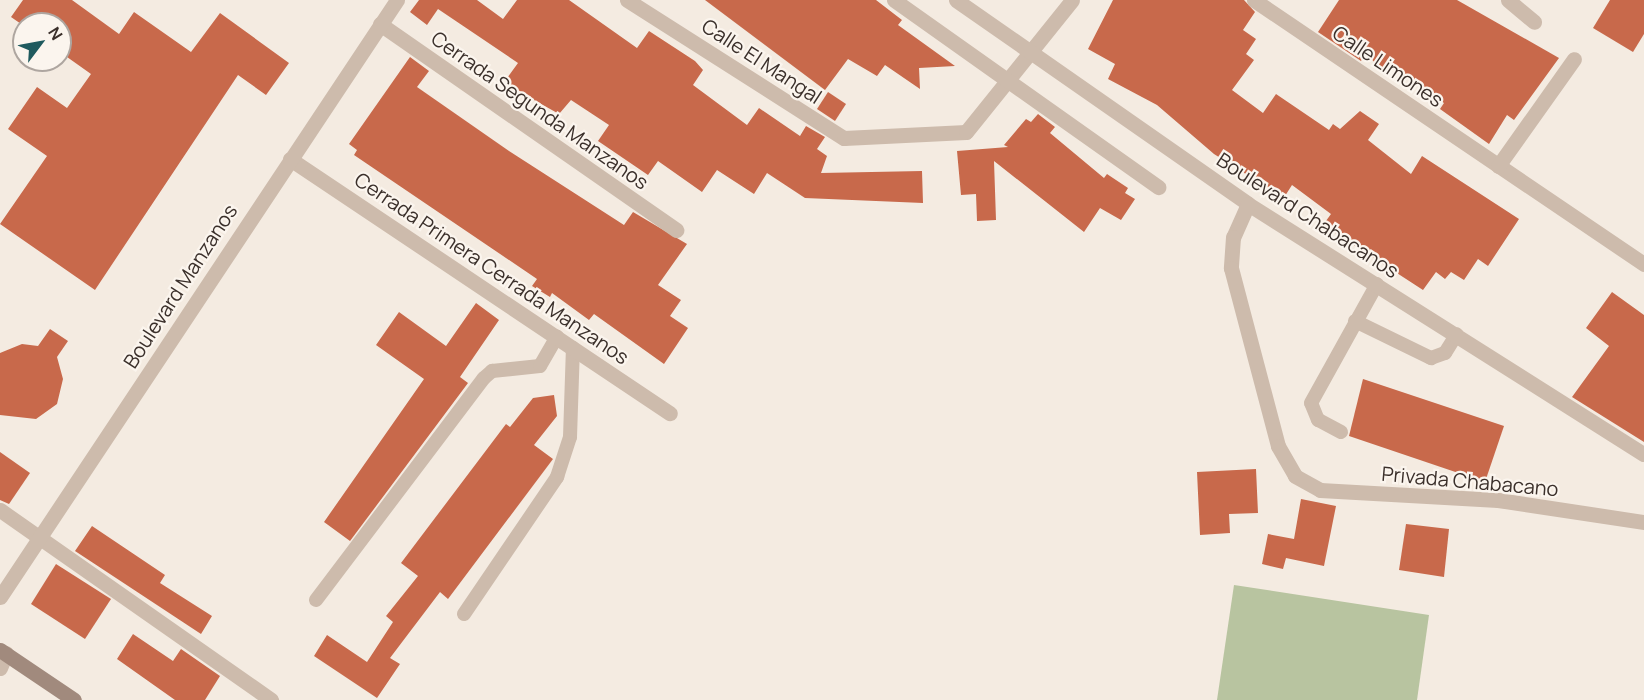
<!DOCTYPE html>
<html>
<head>
<meta charset="utf-8">
<style>
	body { margin:0 }
	#map { position:relative; width:1644px; height:700px; overflow:hidden; background:#f4ebe1; font-family:Manrope,sans-serif }
	div>[style] { position:absolute }
	.green>* { inset:0; background:#b8c4a0 }
	.building>* { inset:0; background:#c8694b }
	.service>* { height:14px; margin:-7px; padding:0 7px; transform-origin:7px; border-radius:7px; background:#cdbbac }
	.minor>* { height:15px; margin:-7.5px; padding:0 7.5px; transform-origin:7.5px; border-radius:7.5px; background:#cdbbac }
	.secondary>* { height:15px; margin:-7.5px; padding:0 7.5px; transform-origin:7.5px; border-radius:7.5px; background:#a18a7d }
	span { translate:-50% -50%; white-space:nowrap; text-align:center; line-height:1.15; -webkit-text-stroke:4.5px #fbf5ee; paint-order:stroke }
	.street-label { font-size:20px; color:#3b302b }
	.north { position:absolute; left:12px; top:12px; width:60px; height:60px; box-sizing:border-box; background:#fbf5ee; border:2px solid #aea6a0; border-radius:50%; rotate:58deg; font-size:16px; font-weight:700; line-height:24px; text-align:center; color:#3b302b }
	.north::after { content:''; display:block; margin:auto; width:21px; height:27px; background:#1f5a5e; clip-path:polygon(50% 0,100% 100%,50% 72%,0 100%) }
</style>
</head>
<body>
<div id="map">
	<div class="green">
		<i style="clip-path:polygon(1234px 585px,1429px 615px,1417px 700px,1217px 700px)"></i>
	</div>
	<div class="building">
		<i style="clip-path:polygon(23px 0,72px 0,119px 34px,134px 12px,191px 52px,220px 13px,289px 63px,266px 95px,238px 75px,95px 290px,0 224px,47px 156px,8px 129px,37px 87px,67px 108px,91px 74px,60px 52px,60px 24px,24px 26px,11px 17px)"></i>
		<i style="clip-path:polygon(419px 0,477px 0,503px 19px,517px 0,569px 0,637px 48px,649px 31px,695px 61px,703px 70px,693px 85px,747px 125px,759px 108px,800px 136px,806px 126px,825px 137px,817px 149px,827px 156px,821px 173px,922px 171px,923px 203px,805px 198px,767px 173px,754px 194px,717px 170px,702px 192px,658px 161px,648px 175px,598px 141px,609px 125px,571px 100px,559px 114px,527px 96px,505px 81px,518px 63px,438px 9px,427px 25px,410px 12px)"></i>
		<i style="clip-path:polygon(705px 0,876px 0,902px 20px,898px 25px,955px 66px,919px 68px,920px 89px,885px 65px,877px 76px,848px 59px,825px 90px)"></i>
		<i style="clip-path:polygon(1113px 0,1244px 0,1255px 12px,1243px 30px,1256px 39px,1246px 54px,1254px 60px,1232px 90px,1263px 113px,1276px 94px,1329px 130px,1333px 124px,1340px 129px,1360px 111px,1379px 124px,1368px 140px,1411px 174px,1422px 156px,1519px 219px,1488px 266px,1478px 259px,1464px 280px,1451px 272px,1445px 279px,1436px 272px,1423px 290px,1323px 225px,1331px 214px,1292px 185px,1285px 196px,1268px 188px,1214px 154px,1157px 105px,1108px 79px,1115px 64px,1088px 49px)"></i>
		<i style="clip-path:polygon(1339px 0,1457px 0,1559px 58px,1514px 120px,1507px 115px,1489px 144px,1440px 109px,1444px 103px,1392px 67px,1388px 72px,1365px 55px,1361px 61px,1318px 32px)"></i>
		<i style="clip-path:polygon(1610px 0,1644px 0,1644px 34px,1633px 52px,1593px 28px)"></i>
		<i style="clip-path:polygon(410px 57px,429px 71px,417px 87px,509px 151px,624px 225px,633px 212px,687px 244px,658px 285px,681px 300px,670px 316px,688px 328px,664px 364px,594px 314px,589px 320px,552px 293px,550px 297px,532px 286px,537px 279px,354px 155px,357px 150px,349px 144px)"></i>
		<i style="clip-path:polygon(828px 92px,846px 104px,835px 121px,817px 109px)"></i>
		<i style="clip-path:polygon(1038px 114px,1055px 127px,1050px 133px,1104px 178px,1107px 174px,1128px 188px,1125px 193px,1135px 199px,1121px 220px,1100px 208px,1084px 232px,994px 161px,996px 220px,977px 221px,976px 194px,961px 195px,957px 151px,1008px 147px,1004px 145px,1026px 119px,1031px 122px)"></i>
		<i style="clip-path:polygon(1612px 292px,1644px 315px,1644px 442px,1572px 397px,1609px 346px,1586px 328px)"></i>
		<i style="clip-path:polygon(476px 303px,499px 320px,460px 377px,468px 383px,350px 541px,324px 522px,424px 379px,376px 345px,399px 312px,446px 346px)"></i>
		<i style="clip-path:polygon(50px 329px,68px 341px,57px 357px,63px 379px,57px 404px,36px 419px,0 415px,0 353px,22px 344px,38px 346px)"></i>
		<i style="clip-path:polygon(1363px 379px,1504px 426px,1485px 482px,1349px 436px)"></i>
		<i style="clip-path:polygon(554px 395px,557px 416px,534px 445px,553px 459px,448px 599px,440px 592px,390px 658px,400px 664px,377px 698px,314px 656px,327px 635px,367px 662px,393px 622px,386px 616px,418px 576px,401px 563px,506px 424px,510px 427px,533px 398px)"></i>
		<i style="clip-path:polygon(0 452px,30px 473px,9px 504px,0 500px)"></i>
		<i style="clip-path:polygon(1256px 469px,1258px 513px,1229px 514px,1230px 533px,1200px 535px,1197px 472px)"></i>
		<i style="clip-path:polygon(1301px 499px,1336px 506px,1324px 566px,1286px 558px,1283px 569px,1262px 564px,1268px 534px,1294px 539px)"></i>
		<i style="clip-path:polygon(1406px 524px,1449px 529px,1444px 577px,1399px 570px)"></i>
		<i style="clip-path:polygon(92px 526px,165px 575px,160px 583px,212px 616px,201px 634px,75px 551px)"></i>
		<i style="clip-path:polygon(56px 564px,111px 599px,85px 639px,31px 604px)"></i>
		<i style="clip-path:polygon(133px 634px,173px 661px,181px 649px,220px 676px,205px 700px,175px 700px,117px 659px)"></i>
	</div>
	<div class="service">
		<i style="left:1355px;top:321px;width:85px;rotate:26deg"></i>
		<i style="left:1431px;top:358px;width:15px;rotate:-20deg"></i>
		<i style="left:1445px;top:353px;width:22px;rotate:-58deg"></i>
		<i style="left:1341px;top:432px;width:26px;rotate:-152deg"></i>
		<i style="left:1318px;top:420px;width:18px;rotate:-112deg"></i>
		<i style="left:1311px;top:403px;width:136px;rotate:-61deg"></i>
		<i style="left:316px;top:600px;width:278px;rotate:-52.9deg"></i>
		<i style="left:484px;top:378px;width:11px;rotate:-41deg"></i>
		<i style="left:492px;top:371px;width:48px;rotate:-5.9deg"></i>
		<i style="left:540px;top:366px;width:34px;rotate:-60deg"></i>
		<i style="left:464px;top:614px;width:166px;rotate:-55.8deg"></i>
		<i style="left:557px;top:477px;width:42px;rotate:-72deg"></i>
		<i style="left:570px;top:437px;width:89px;rotate:-88.1deg"></i>
	</div>
	<div class="minor">
		<i style="left:627px;top:0;width:257px;rotate:32.5deg"></i>
		<i style="left:844px;top:138px;width:122px;rotate:-2.8deg"></i>
		<i style="left:966px;top:132px;width:169px;rotate:-51.2deg"></i>
		<i style="left:894px;top:0;width:324px;rotate:35.3deg"></i>
		<i style="left:956px;top:0;width:356px;rotate:34.9deg"></i>
		<i style="left:1248px;top:204px;width:468px;rotate:32.3deg"></i>
		<i style="left:1254px;top:0;width:471px;rotate:34.1deg"></i>
		<i style="left:1508px;top:0;width:34px;rotate:40deg"></i>
		<i style="left:380px;top:24px;width:361px;rotate:34.8deg"></i>
		<i style="left:290px;top:159px;width:457px;rotate:33.8deg"></i>
		<i style="left:1498px;top:166px;width:131px;rotate:-54.6deg"></i>
		<i style="left:1248px;top:204px;width:36px;rotate:114deg"></i>
		<i style="left:1233px;top:237px;width:31px;rotate:94deg"></i>
		<i style="left:1231px;top:268px;width:184px;rotate:75.2deg"></i>
		<i style="left:1278px;top:446px;width:34px;rotate:60deg"></i>
		<i style="left:1295px;top:476px;width:29px;rotate:29deg"></i>
		<i style="left:1320px;top:490px;width:178px;rotate:3.2deg"></i>
		<i style="left:1498px;top:500px;width:148px;rotate:8.6deg"></i>
		<i style="left:0;top:510px;width:331px;rotate:35deg"></i>
		<i style="left:0;top:597px;width:717px;rotate:-56.38deg"></i>
		<i style="left:0;top:668px;width:16px;rotate:-68deg"></i>
	</div>
	<div class="secondary">
		<i style="left:0;top:650px;width:89px;rotate:34deg"></i>
	</div>
	<div class="street-label">
		<span style="left:762px;top:61px;rotate:33deg">Calle El Mangal</span>
		<span style="left:1388px;top:66px;rotate:34deg">Calle Limones</span>
		<span style="left:540px;top:110px;rotate:35deg">Cerrada Segunda Manzanos</span>
		<span style="left:1308px;top:215px;rotate:33deg">Boulevard Chabacanos</span>
		<span style="left:492px;top:268px;rotate:34deg">Cerrada Primera Cerrada Manzanos</span>
		<span style="left:180px;top:286px;rotate:-57deg">Boulevard Manzanos</span>
		<span style="left:1470px;top:481px;rotate:5deg">Privada Chabacano</span>
	</div>
	<div class="north">N</div>
</div>
</body>
</html>
